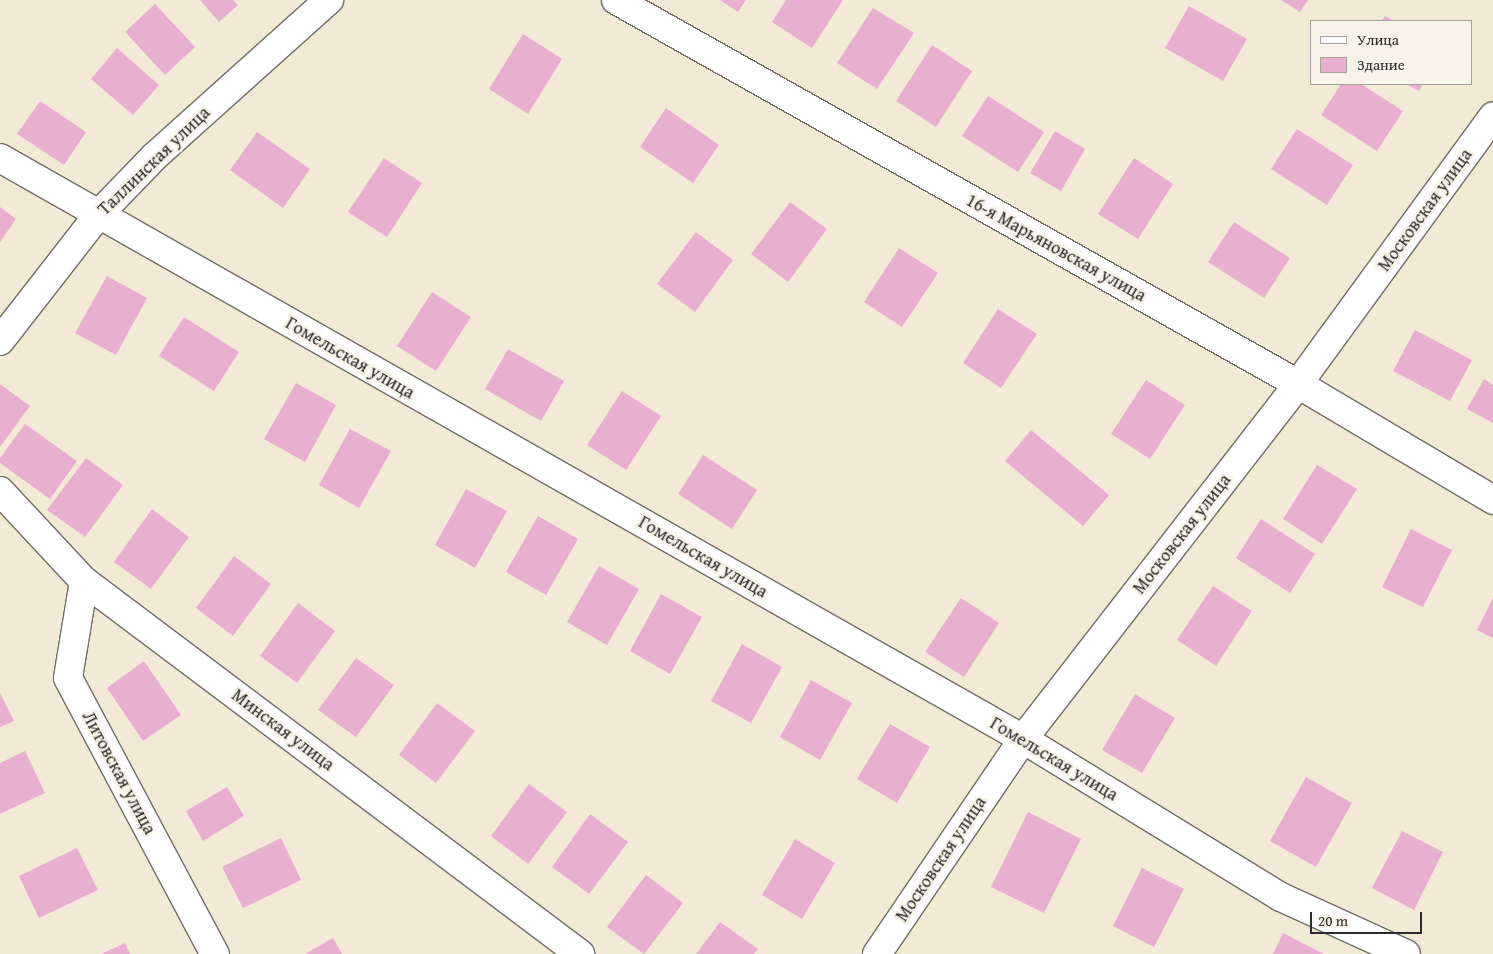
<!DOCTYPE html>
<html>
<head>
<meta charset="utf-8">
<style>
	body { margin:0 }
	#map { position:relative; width:1493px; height:954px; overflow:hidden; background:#f2ead5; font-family:"Gentium Book Plus",serif }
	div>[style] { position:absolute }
	.building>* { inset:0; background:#e9afd1 }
	.roads { filter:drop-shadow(1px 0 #716e66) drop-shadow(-1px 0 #716e66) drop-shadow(0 1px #716e66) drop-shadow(0 -1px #716e66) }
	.street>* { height:28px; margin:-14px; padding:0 14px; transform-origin:14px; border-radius:14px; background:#fff }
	span { translate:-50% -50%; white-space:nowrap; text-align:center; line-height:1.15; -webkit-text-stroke:5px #f7f3e8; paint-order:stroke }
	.street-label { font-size:18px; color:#2b2b2b }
	.legend { position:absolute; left:1310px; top:20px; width:162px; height:65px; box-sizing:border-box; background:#f7f3e8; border:1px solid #a5a39c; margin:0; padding:6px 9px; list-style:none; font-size:15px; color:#2b2b2b }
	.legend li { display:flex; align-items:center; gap:10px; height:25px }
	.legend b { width:25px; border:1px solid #a5a39c }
	.scale { position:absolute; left:1310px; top:912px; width:112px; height:22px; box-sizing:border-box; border:2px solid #2b2b2b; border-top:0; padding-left:6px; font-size:15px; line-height:18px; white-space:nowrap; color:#2b2b2b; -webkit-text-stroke:4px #f7f3e8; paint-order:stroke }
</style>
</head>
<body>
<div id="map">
	<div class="building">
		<i style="clip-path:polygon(200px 0,233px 0,238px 5px,219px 22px)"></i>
		<i style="clip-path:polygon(720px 0,746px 0,738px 12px)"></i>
		<i style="clip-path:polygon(786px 0,843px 0,812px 48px,772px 22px)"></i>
		<i style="clip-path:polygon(1281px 0,1308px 0,1300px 12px)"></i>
		<i style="clip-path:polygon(155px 4px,195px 47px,165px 75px,125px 32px)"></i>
		<i style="clip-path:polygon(1189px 6px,1247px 39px,1223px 81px,1165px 48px)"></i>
		<i style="clip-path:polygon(873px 8px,914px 33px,877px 89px,837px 63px)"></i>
		<i style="clip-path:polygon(1385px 16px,1394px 21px,1382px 21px)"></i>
		<i style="clip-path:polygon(523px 34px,562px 59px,528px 114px,489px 89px)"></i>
		<i style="clip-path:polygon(932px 45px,972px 71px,936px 127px,896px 101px)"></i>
		<i style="clip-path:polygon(117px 48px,159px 85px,133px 115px,91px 79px)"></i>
		<i style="clip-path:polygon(1341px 84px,1361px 84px,1403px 111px,1377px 151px,1321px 115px)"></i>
		<i style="clip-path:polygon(1406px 84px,1423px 84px,1419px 91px)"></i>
		<i style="clip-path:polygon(988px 96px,1044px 132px,1018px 172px,962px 136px)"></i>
		<i style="clip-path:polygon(40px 101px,86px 132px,64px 165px,17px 134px)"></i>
		<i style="clip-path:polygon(666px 108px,719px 145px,693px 183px,640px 147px)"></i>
		<i style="clip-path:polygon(1297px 129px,1353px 165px,1327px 205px,1271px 169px)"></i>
		<i style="clip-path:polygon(1055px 131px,1085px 149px,1061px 191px,1030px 173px)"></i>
		<i style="clip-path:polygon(257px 132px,310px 169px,283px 208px,230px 170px)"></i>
		<i style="clip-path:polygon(384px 158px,422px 183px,387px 237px,348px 212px)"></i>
		<i style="clip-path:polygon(1134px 158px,1173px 184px,1138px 239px,1098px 214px)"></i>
		<i style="clip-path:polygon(790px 202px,827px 229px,788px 282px,751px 254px)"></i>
		<i style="clip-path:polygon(0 207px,16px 219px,0 242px)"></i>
		<i style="clip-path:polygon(1234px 222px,1290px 258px,1264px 298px,1208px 262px)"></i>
		<i style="clip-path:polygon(696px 232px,733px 260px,695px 312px,657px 284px)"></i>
		<i style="clip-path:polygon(899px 248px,938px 273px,902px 327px,864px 302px)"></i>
		<i style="clip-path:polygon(107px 276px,147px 298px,116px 355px,75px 333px)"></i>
		<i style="clip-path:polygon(432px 292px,471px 317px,436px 371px,397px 346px)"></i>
		<i style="clip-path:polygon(998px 309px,1037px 334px,1001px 388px,963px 363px)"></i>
		<i style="clip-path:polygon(184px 317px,239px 352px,214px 391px,159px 356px)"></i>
		<i style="clip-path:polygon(1415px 330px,1472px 360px,1450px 401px,1393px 371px)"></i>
		<i style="clip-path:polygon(508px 349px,564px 381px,541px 421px,485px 389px)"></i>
		<i style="clip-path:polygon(1484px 379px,1493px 385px,1493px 423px,1467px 409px)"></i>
		<i style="clip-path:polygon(1146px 380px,1185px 405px,1150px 459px,1111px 434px)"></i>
		<i style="clip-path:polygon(296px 383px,336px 405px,305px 462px,264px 439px)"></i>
		<i style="clip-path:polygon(0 384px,30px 406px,0 447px)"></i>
		<i style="clip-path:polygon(622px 391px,661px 416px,626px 470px,587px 445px)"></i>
		<i style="clip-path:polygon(25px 424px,77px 461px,50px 499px,0 463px,0 458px)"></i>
		<i style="clip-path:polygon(350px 429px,391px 451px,359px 508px,319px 485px)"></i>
		<i style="clip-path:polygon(1031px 430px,1109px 495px,1083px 526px,1005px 461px)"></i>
		<i style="clip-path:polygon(703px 455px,757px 490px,732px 529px,678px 494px)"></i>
		<i style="clip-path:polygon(86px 458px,123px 485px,85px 537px,47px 510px)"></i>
		<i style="clip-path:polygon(1317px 465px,1357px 489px,1322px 544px,1283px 519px)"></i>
		<i style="clip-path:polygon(466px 489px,507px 511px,475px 568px,435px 545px)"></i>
		<i style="clip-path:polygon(152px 509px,189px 537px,151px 589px,114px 562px)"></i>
		<i style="clip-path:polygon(538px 516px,578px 539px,546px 595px,506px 572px)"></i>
		<i style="clip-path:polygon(1261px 519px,1315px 554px,1290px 593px,1236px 558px)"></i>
		<i style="clip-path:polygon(1411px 529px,1452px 550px,1423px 607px,1382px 587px)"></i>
		<i style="clip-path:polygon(234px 556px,271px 584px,233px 636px,196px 608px)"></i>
		<i style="clip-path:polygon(599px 566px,639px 589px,607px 645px,567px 622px)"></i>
		<i style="clip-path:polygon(1213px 586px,1252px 611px,1216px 666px,1177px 640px)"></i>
		<i style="clip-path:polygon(661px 594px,702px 617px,670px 674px,630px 651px)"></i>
		<i style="clip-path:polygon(961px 598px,999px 623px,964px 677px,925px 652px)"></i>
		<i style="clip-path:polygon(1493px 598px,1493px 638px,1477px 630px)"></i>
		<i style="clip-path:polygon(298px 603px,335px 631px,297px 683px,260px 656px)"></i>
		<i style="clip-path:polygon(742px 644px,782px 667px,751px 723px,711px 701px)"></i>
		<i style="clip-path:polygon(356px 658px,394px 685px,356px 737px,318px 710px)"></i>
		<i style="clip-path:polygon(144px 661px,181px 715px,143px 741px,107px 688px)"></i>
		<i style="clip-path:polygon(811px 680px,852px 703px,820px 760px,780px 737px)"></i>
		<i style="clip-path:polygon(0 693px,14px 721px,0 727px)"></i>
		<i style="clip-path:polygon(1135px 694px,1175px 718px,1142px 773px,1102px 750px)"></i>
		<i style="clip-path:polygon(437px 703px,475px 731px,436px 783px,399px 755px)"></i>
		<i style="clip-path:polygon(890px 724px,930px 747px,897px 803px,857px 779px)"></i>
		<i style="clip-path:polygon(25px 751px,45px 793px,0 814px,0 763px)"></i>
		<i style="clip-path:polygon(1306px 777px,1352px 803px,1316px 867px,1270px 841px)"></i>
		<i style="clip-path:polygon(529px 784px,567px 812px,528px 864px,491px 836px)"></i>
		<i style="clip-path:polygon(227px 787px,244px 816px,203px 841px,186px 811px)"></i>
		<i style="clip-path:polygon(1028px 812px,1081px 839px,1044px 913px,991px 887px)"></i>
		<i style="clip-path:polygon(590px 814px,628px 842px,589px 894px,552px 867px)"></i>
		<i style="clip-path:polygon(1402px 831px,1443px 852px,1414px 910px,1372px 888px)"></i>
		<i style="clip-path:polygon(281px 838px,301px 880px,243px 908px,222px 867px)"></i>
		<i style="clip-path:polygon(795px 839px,835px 863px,802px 919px,762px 895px)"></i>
		<i style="clip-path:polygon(77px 848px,98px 890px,39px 918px,19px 876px)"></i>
		<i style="clip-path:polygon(1142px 868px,1184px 889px,1154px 947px,1113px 926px)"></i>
		<i style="clip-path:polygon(646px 875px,683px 903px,644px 954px,607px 927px)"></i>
		<i style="clip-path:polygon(720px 922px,758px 949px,754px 954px,696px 954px)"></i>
		<i style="clip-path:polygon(1283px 933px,1324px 954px,1273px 954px)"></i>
		<i style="clip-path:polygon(333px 938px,342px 954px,305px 954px)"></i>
		<i style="clip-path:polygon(125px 943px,130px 954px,101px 954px)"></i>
	</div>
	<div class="roads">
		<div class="street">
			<i style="left:616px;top:0;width:783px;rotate:29.38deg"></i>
			<i style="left:1298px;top:384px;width:227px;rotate:30.7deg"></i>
			<i style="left:0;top:158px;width:1176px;rotate:29.59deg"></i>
			<i style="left:1023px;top:739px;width:303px;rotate:31.5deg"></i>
			<i style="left:1281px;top:897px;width:137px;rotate:24.5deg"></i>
			<i style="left:0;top:341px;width:160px;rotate:-52.1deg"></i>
			<i style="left:98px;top:215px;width:82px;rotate:-46deg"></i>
			<i style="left:155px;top:156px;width:234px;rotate:-41.9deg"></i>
			<i style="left:0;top:491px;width:123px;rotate:47deg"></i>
			<i style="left:84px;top:581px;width:621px;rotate:36.94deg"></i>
			<i style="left:84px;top:581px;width:98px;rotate:99.4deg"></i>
			<i style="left:68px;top:678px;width:313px;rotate:62deg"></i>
			<i style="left:877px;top:954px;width:260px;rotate:-55.8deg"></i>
			<i style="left:1023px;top:739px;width:449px;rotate:-52.2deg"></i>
			<i style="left:1298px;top:384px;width:331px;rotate:-53.9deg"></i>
		</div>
	</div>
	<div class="street-label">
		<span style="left:154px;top:161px;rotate:-44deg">Таллинская улица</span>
		<span style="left:1425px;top:210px;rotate:-54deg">Московская улица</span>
		<span style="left:1056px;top:248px;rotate:29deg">16-я Марьяновская улица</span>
		<span style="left:350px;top:358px;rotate:30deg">Гомельская улица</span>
		<span style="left:1182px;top:534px;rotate:-52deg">Московская улица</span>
		<span style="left:703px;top:557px;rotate:30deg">Гомельская улица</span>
		<span style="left:283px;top:730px;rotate:37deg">Минская улица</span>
		<span style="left:1054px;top:759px;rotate:31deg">Гомельская улица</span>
		<span style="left:119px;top:773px;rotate:62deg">Литовская улица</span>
		<span style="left:941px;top:859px;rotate:-56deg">Московская улица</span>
	</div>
	<ul class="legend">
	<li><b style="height:6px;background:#fff"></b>Улица</li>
	<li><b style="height:14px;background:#e9afd1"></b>Здание</li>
	</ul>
	<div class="scale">20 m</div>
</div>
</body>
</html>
